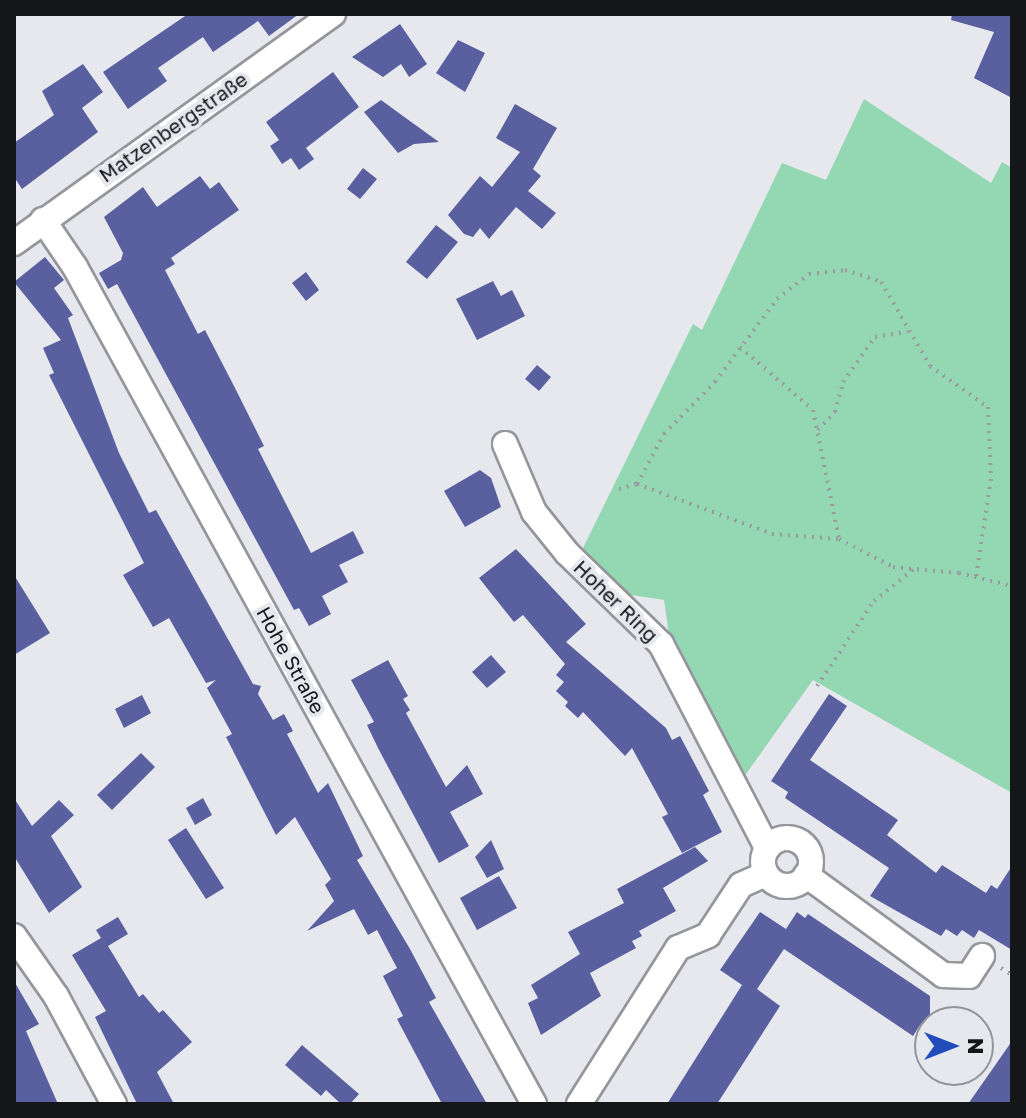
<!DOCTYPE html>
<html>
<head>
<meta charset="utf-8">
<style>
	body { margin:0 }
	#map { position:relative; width:1026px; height:1118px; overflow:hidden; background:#e7e8ee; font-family:"Golos Text",sans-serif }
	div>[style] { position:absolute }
	.green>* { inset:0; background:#94d7b3 }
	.building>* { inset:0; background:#5a609f }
	.path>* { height:4px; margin-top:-2px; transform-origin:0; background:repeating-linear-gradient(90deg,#9a9ba0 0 2px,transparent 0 8px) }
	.roads { filter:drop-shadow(2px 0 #95969b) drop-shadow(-2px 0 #95969b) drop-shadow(0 2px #95969b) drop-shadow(0 -2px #95969b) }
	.minor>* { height:24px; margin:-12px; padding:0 12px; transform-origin:12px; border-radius:12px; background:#fff }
	.minor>.ring { margin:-12px; padding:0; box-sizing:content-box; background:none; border:24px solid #fff; border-radius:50% }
	span { translate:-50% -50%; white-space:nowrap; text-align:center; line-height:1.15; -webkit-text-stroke:8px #e7e8ee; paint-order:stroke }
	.street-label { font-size:20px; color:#151618 }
	.frame { position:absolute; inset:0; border:16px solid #151618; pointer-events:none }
	.north { position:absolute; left:914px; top:1006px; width:80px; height:80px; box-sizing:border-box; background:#e7e8ee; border:2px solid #939498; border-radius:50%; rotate:90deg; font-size:22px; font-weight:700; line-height:32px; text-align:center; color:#151618 }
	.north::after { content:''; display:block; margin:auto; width:28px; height:36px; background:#224cba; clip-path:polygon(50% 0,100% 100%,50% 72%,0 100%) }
</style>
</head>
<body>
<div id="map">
	<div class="green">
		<i style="clip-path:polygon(864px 99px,991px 183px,1002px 162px,1012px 168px,1012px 793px,813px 680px,741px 781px,671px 649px,664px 600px,624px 594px,583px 548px,693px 324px,702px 330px,782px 163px,826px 180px)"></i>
	</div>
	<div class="building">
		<i style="clip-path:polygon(188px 14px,299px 14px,269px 36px,258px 21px,213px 52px,203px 37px,158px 68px,167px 81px,128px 109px,103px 72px)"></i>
		<i style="clip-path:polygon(952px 14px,1012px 14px,1012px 98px,974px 78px,994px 32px,951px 20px)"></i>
		<i style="clip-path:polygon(400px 24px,427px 64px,409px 77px,401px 64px,383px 77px,352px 57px)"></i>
		<i style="clip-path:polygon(458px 40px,485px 53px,465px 92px,436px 73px)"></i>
		<i style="clip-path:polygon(83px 64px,103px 92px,82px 108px,98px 132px,22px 189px,14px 177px,14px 143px,54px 115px,42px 91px)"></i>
		<i style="clip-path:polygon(333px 72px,359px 107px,306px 148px,314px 159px,299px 170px,291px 158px,282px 164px,270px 146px,279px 140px,266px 122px)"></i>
		<i style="clip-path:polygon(381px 100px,414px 124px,439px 142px,414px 144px,398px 153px,364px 112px)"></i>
		<i style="clip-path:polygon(515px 104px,557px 128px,533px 169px,541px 176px,528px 191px,556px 213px,542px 229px,516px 207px,489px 239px,480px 228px,473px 237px,464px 234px,448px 215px,480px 176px,492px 187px,520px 152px,496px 138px)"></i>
		<i style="clip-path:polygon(363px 168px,377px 179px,360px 199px,347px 189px)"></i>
		<i style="clip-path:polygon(200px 176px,210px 189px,219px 182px,239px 210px,171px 258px,175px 264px,165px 270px,198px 334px,205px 330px,235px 388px,264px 446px,258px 449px,311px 553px,353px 531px,364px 553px,339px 565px,348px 582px,322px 596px,331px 614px,309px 626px,299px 608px,294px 610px,117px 284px,108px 289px,99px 273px,121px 260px,123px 253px,104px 217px,143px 187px,157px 207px)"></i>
		<i style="clip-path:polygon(436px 225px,458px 242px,427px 279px,406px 262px)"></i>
		<i style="clip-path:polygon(45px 257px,64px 280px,54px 288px,73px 315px,68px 318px,119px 453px,149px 513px,156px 510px,253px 684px,261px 686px,258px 694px,273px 720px,284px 714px,293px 731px,287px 734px,318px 793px,328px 783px,363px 856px,357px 860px,410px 949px,436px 998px,429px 1002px,487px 1104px,442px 1104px,397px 1019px,403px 1016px,383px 976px,397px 968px,377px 930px,368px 935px,354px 909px,307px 931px,334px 901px,325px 885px,331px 879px,295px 817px,276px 835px,226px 737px,232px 734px,207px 688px,216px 680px,206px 683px,169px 618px,153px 627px,123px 575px,144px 563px,49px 375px,54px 373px,43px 348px,61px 340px,14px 282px)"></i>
		<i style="clip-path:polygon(306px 272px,319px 290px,306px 301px,292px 283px)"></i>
		<i style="clip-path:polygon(493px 281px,501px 296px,512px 290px,525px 316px,477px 340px,456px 299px)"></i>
		<i style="clip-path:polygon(537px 365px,551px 377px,539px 391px,525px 379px)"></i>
		<i style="clip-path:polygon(480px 470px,491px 478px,501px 507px,465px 527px,444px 491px)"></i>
		<i style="clip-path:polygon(516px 549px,586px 624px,566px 642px,666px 728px,672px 740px,680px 736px,709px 791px,703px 795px,722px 832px,682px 853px,662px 817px,668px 814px,632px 748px,625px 756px,583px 712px,578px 718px,565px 706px,568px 702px,556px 691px,564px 682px,556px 675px,565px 664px,523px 615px,514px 622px,479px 578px)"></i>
		<i style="clip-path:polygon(14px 575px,50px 633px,14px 655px)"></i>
		<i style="clip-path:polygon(491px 655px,506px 672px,487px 688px,472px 672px)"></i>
		<i style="clip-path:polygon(388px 660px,408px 696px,403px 699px,410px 710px,406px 713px,446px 787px,467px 765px,483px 794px,450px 812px,469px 846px,439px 863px,378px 748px,367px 725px,374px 722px,351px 680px)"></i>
		<i style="clip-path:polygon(829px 694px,847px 706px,810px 760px,898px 820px,887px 835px,936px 873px,942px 865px,986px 893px,991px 885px,997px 889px,1012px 866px,1012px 950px,979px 930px,974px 938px,962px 930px,957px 936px,946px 929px,941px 936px,870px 896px,889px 868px,785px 798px,788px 792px,771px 781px)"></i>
		<i style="clip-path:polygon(142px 695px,151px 713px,124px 728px,115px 709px)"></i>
		<i style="clip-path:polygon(141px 753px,155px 767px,112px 810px,97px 795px)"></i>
		<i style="clip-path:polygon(14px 798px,32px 826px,59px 800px,74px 815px,51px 836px,82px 887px,49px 913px,14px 856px)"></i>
		<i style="clip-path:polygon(203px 798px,212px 815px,195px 825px,186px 808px)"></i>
		<i style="clip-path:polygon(186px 828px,224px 888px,206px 899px,168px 840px)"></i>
		<i style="clip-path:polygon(491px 840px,504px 869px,487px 878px,475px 857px)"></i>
		<i style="clip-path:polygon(695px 847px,708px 861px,663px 888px,676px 911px,639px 931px,642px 936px,632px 941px,636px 948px,590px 973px,601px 996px,541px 1035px,528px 1003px,538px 998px,531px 985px,580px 954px,568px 932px,624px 903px,617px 889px)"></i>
		<i style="clip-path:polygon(499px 876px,517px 908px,477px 930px,460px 898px)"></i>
		<i style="clip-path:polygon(760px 912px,786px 929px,797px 912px,805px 918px,808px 914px,930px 996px,930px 1032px,920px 1025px,913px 1036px,784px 949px,757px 989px,780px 1006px,717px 1104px,667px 1104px,742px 985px,720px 970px)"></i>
		<i style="clip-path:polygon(118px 917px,128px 934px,108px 946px,139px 997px,143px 994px,159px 1013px,163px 1010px,192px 1042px,157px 1072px,174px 1104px,137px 1104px,95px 1017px,106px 1011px,72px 955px,101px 938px,96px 930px)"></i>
		<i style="clip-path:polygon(14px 981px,39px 1024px,26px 1031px,58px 1104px,14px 1104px)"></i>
		<i style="clip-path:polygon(1012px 1041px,1012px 1104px,968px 1104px,989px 1074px)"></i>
		<i style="clip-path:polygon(302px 1045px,359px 1094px,350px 1104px,341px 1104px,326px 1090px,321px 1096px,285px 1065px)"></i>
	</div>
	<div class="path">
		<i style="left:740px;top:347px;width:96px;rotate:40.8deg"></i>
		<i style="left:813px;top:410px;width:132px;rotate:78.6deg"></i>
		<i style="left:818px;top:430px;width:25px;rotate:-47deg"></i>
		<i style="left:835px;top:412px;width:31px;rotate:-75deg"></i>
		<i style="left:843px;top:382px;width:55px;rotate:-54.6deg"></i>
		<i style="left:875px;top:337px;width:33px;rotate:-9deg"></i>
		<i style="left:637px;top:484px;width:57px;rotate:-61.6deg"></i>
		<i style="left:664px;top:434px;width:73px;rotate:-45.6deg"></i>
		<i style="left:715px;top:382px;width:104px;rotate:-53.2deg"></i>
		<i style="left:777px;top:299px;width:41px;rotate:-38deg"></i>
		<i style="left:809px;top:274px;width:36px;rotate:-6deg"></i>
		<i style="left:845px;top:270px;width:38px;rotate:18deg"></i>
		<i style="left:881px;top:282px;width:97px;rotate:59.7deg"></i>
		<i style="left:930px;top:366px;width:71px;rotate:35.3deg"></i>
		<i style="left:988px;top:407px;width:72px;rotate:87.6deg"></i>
		<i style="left:991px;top:479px;width:99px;rotate:98.7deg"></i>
		<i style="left:619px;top:489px;width:19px;rotate:-16deg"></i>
		<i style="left:637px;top:484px;width:144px;rotate:20.3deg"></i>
		<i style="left:772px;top:534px;width:67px;rotate:4.3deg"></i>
		<i style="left:839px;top:539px;width:61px;rotate:27.4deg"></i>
		<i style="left:893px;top:567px;width:66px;rotate:5.2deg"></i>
		<i style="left:959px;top:573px;width:55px;rotate:13.8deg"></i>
		<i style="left:817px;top:686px;width:102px;rotate:-56.2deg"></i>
		<i style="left:874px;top:601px;width:51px;rotate:-38.7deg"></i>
		<i style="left:1001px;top:968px;width:13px;rotate:32deg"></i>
	</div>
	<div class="roads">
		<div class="minor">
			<i style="left:43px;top:220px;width:57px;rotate:55.8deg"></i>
			<i style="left:75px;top:267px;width:955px;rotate:61.26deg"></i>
			<i style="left:14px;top:243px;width:393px;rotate:-35.7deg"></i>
			<i style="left:505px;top:444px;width:74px;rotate:66.9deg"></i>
			<i style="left:534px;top:512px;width:53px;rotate:51.2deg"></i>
			<i style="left:567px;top:553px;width:131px;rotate:44.1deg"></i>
			<i style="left:661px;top:644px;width:230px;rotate:62.5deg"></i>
			<i class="ring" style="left:763px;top:838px;width:24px;height:24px"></i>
			<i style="left:806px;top:875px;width:170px;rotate:36.1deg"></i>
			<i style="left:943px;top:975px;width:26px;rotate:2deg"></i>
			<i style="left:969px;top:976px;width:24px;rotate:-57deg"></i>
			<i style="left:14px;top:936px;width:73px;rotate:55deg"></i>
			<i style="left:56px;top:996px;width:123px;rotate:61.8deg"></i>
			<i style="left:579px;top:1104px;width:185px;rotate:-57.6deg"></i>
			<i style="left:678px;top:948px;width:33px;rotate:-23deg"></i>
			<i style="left:708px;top:935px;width:60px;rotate:-56.6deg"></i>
			<i style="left:741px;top:885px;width:27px;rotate:-24deg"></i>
		</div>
	</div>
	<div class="street-label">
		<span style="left:173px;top:127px;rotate:-35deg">Matzenbergstraße</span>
		<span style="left:616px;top:601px;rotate:44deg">Hoher Ring</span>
		<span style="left:291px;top:660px;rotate:61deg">Hohe Straße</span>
	</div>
	<div class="frame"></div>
	<div class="north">N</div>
</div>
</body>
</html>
